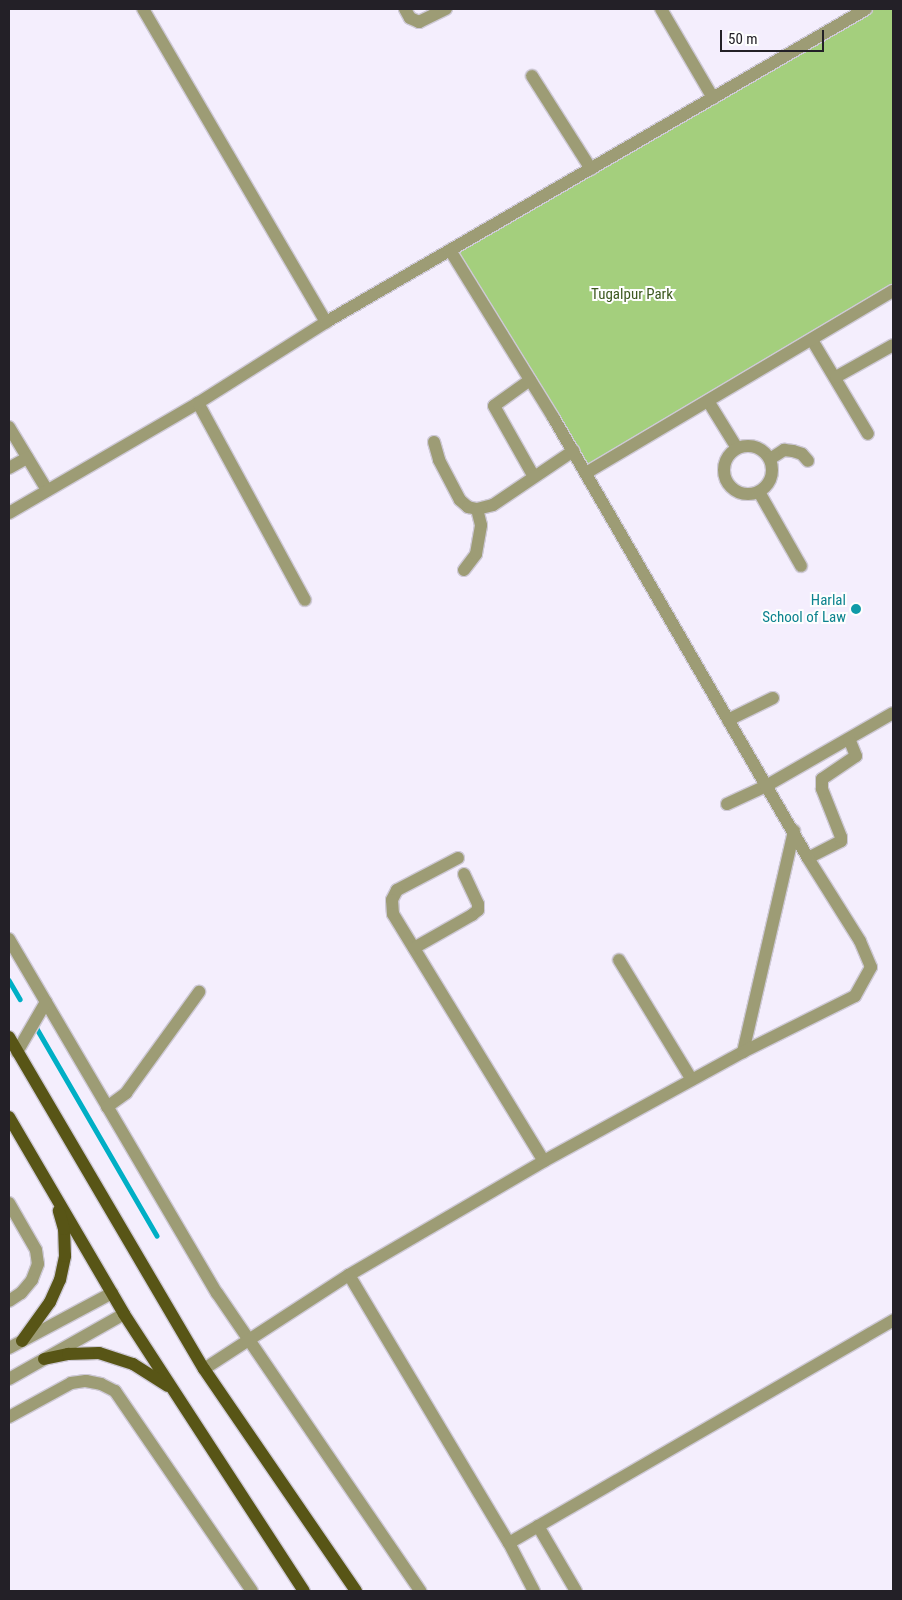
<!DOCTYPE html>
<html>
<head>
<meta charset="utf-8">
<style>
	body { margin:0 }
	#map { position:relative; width:902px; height:1600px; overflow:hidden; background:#f4eefd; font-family:"Roboto Condensed",sans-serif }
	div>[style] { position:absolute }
	.green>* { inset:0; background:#a4cf7d }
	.stream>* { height:4.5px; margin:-2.25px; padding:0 2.25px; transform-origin:2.25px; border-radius:2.25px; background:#00afc5 }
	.roads { filter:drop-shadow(1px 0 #cec9d6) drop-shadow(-1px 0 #cec9d6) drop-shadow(0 1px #cec9d6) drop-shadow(0 -1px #cec9d6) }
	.minor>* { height:12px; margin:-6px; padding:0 6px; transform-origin:6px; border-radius:6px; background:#9d9c75 }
	.minor>.ring { margin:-6px; padding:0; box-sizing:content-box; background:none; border:12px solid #9d9c75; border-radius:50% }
	.major>* { height:12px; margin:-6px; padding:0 6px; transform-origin:6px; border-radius:6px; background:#585516 }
	.dots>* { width:14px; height:14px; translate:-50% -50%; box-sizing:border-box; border:2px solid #fefefe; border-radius:50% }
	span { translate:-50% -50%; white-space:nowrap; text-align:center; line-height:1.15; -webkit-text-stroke:4px #fefefe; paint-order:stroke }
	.park-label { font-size:15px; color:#3c581f }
	.culture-label { font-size:15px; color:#0d838f }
	.right { translate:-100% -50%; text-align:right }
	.frame { position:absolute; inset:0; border:10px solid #232027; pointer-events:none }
	.scale { position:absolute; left:720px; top:30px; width:104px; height:22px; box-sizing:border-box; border:2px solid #232027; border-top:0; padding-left:6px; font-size:15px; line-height:18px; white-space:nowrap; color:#232027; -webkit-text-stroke:4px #fefefe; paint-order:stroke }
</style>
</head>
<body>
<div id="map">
	<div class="green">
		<i style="clip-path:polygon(866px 9px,893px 9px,893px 291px,586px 473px,450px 250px)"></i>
	</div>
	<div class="stream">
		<i style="left:9px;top:980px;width:22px;rotate:60deg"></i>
		<i style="left:36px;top:1027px;width:241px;rotate:59.9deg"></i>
	</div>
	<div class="roads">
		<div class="minor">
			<i style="left:143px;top:9px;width:363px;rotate:59.7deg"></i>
			<i style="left:405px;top:9px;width:10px;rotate:61deg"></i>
			<i style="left:410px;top:18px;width:10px;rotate:24deg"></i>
			<i style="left:419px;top:22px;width:30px;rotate:-26deg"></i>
			<i style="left:661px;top:9px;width:103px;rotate:59.7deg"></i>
			<i style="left:532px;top:76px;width:110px;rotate:57.6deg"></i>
			<i style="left:812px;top:340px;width:109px;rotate:59.2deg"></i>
			<i style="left:836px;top:377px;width:65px;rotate:-29.3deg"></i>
			<i style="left:530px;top:380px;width:44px;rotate:144.2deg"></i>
			<i style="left:494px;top:406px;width:81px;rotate:60.6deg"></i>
			<i style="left:708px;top:401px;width:55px;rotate:58.3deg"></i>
			<i style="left:198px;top:403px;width:224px;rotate:61.5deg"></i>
			<i style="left:9px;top:427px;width:74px;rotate:58.9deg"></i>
			<i style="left:434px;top:442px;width:19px;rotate:74deg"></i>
			<i style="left:439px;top:460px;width:45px;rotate:62.3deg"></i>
			<i style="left:460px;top:500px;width:11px;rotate:41deg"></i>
			<i style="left:468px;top:507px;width:9px;rotate:13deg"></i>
			<i style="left:477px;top:509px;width:16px;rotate:-14deg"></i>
			<i style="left:493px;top:505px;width:97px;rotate:-34deg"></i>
			<i class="ring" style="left:724px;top:446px;width:36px;height:36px"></i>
			<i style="left:770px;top:459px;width:17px;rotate:-33deg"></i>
			<i style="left:784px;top:450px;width:9px;rotate:6deg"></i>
			<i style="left:793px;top:451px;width:9px;rotate:18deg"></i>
			<i style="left:802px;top:454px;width:9px;rotate:49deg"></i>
			<i style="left:9px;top:468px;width:21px;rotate:-29deg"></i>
			<i style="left:586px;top:473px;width:357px;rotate:-30.7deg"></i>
			<i style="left:759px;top:492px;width:85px;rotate:60.4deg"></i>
			<i style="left:9px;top:513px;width:219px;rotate:-30.2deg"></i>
			<i style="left:198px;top:403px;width:151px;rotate:-32.3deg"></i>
			<i style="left:326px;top:322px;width:624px;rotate:-30.1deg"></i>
			<i style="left:464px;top:570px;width:20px;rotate:-53deg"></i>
			<i style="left:476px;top:554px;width:29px;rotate:-80deg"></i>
			<i style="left:481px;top:525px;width:16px;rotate:-104deg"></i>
			<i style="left:728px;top:720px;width:50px;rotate:-26.1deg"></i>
			<i style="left:727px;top:804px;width:43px;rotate:-24.8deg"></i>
			<i style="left:766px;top:786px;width:146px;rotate:-29.9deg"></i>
			<i style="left:458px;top:858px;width:69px;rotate:152.3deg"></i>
			<i style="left:397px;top:890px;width:11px;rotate:117deg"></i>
			<i style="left:392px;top:900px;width:14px;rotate:86deg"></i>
			<i style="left:393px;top:914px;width:289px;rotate:58.6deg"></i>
			<i style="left:808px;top:858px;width:37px;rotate:-27deg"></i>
			<i style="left:841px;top:841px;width:4px;rotate:-90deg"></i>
			<i style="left:841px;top:837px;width:52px;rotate:-111.6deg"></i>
			<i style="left:822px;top:789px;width:10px;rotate:-90deg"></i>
			<i style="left:822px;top:779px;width:41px;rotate:-34.1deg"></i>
			<i style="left:856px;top:756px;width:18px;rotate:-112deg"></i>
			<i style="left:9px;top:939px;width:411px;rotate:59.6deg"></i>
			<i style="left:217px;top:1293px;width:361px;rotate:55.7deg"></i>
			<i style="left:414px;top:948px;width:67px;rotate:-29.6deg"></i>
			<i style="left:472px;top:915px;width:8px;rotate:-40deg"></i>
			<i style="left:478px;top:910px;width:6px;rotate:-90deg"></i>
			<i style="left:478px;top:904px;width:33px;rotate:-115deg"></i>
			<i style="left:619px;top:960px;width:140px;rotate:58.7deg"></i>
			<i style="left:17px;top:1052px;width:58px;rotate:-59.9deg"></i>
			<i style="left:743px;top:1052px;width:227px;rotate:-77deg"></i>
			<i style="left:107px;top:1107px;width:24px;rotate:-36deg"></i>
			<i style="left:126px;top:1093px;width:125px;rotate:-54.1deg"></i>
			<i style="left:9px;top:1203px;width:54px;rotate:60.1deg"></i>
			<i style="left:36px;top:1250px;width:14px;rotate:82deg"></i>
			<i style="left:38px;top:1264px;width:17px;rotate:111deg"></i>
			<i style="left:32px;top:1280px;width:17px;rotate:130deg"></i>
			<i style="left:21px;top:1293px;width:14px;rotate:146deg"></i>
			<i style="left:349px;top:1275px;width:312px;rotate:59.2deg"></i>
			<i style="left:509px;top:1543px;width:54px;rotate:62.5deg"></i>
			<i style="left:9px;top:1348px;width:117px;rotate:-28.1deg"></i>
			<i style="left:204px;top:1369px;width:173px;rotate:-33deg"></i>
			<i style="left:349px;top:1275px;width:226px;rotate:-30.3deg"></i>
			<i style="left:544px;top:1161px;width:227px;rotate:-28.7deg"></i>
			<i style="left:743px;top:1052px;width:125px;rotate:-26.6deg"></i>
			<i style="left:855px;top:996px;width:33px;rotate:-61deg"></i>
			<i style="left:871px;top:967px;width:28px;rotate:-113deg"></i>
			<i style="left:860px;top:941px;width:98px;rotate:-122.1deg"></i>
			<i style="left:808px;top:858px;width:509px;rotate:-120.04deg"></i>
			<i style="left:553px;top:417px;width:196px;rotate:-121.7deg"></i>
			<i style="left:9px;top:1379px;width:132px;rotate:-29.5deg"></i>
			<i style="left:9px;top:1417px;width:71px;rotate:-28.7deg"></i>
			<i style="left:71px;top:1383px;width:15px;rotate:-8deg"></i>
			<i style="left:86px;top:1381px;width:15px;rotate:11deg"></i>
			<i style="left:101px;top:1384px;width:16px;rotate:27deg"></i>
			<i style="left:115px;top:1391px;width:242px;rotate:55.6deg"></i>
			<i style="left:538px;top:1526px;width:75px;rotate:59.7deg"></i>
			<i style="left:509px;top:1543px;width:444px;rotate:-30.1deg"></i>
		</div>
		<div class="major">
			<i style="left:9px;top:1037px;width:385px;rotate:59.6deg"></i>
			<i style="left:204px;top:1369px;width:269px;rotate:55.6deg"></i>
			<i style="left:9px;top:1117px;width:228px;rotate:59.7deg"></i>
			<i style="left:124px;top:1314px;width:330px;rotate:57deg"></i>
			<i style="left:22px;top:1341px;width:48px;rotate:-54.3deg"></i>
			<i style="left:50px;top:1302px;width:24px;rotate:-66deg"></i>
			<i style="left:60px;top:1280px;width:25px;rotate:-78deg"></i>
			<i style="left:65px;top:1256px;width:27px;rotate:-92deg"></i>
			<i style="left:64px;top:1229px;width:19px;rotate:-106deg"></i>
			<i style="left:44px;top:1359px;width:25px;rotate:-12deg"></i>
			<i style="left:68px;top:1354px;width:31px;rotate:-2deg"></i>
			<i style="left:99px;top:1353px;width:36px;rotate:18deg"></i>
			<i style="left:133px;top:1364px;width:41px;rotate:32.2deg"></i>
		</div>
	</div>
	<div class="dots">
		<i style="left:856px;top:609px;background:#0f9aa8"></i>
	</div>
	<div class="park-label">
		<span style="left:632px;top:295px">Tugalpur Park</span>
	</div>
	<div class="culture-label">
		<span class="right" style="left:846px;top:609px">Harlal<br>School of Law</span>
	</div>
	<div class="frame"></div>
	<div class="scale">50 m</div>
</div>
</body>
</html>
